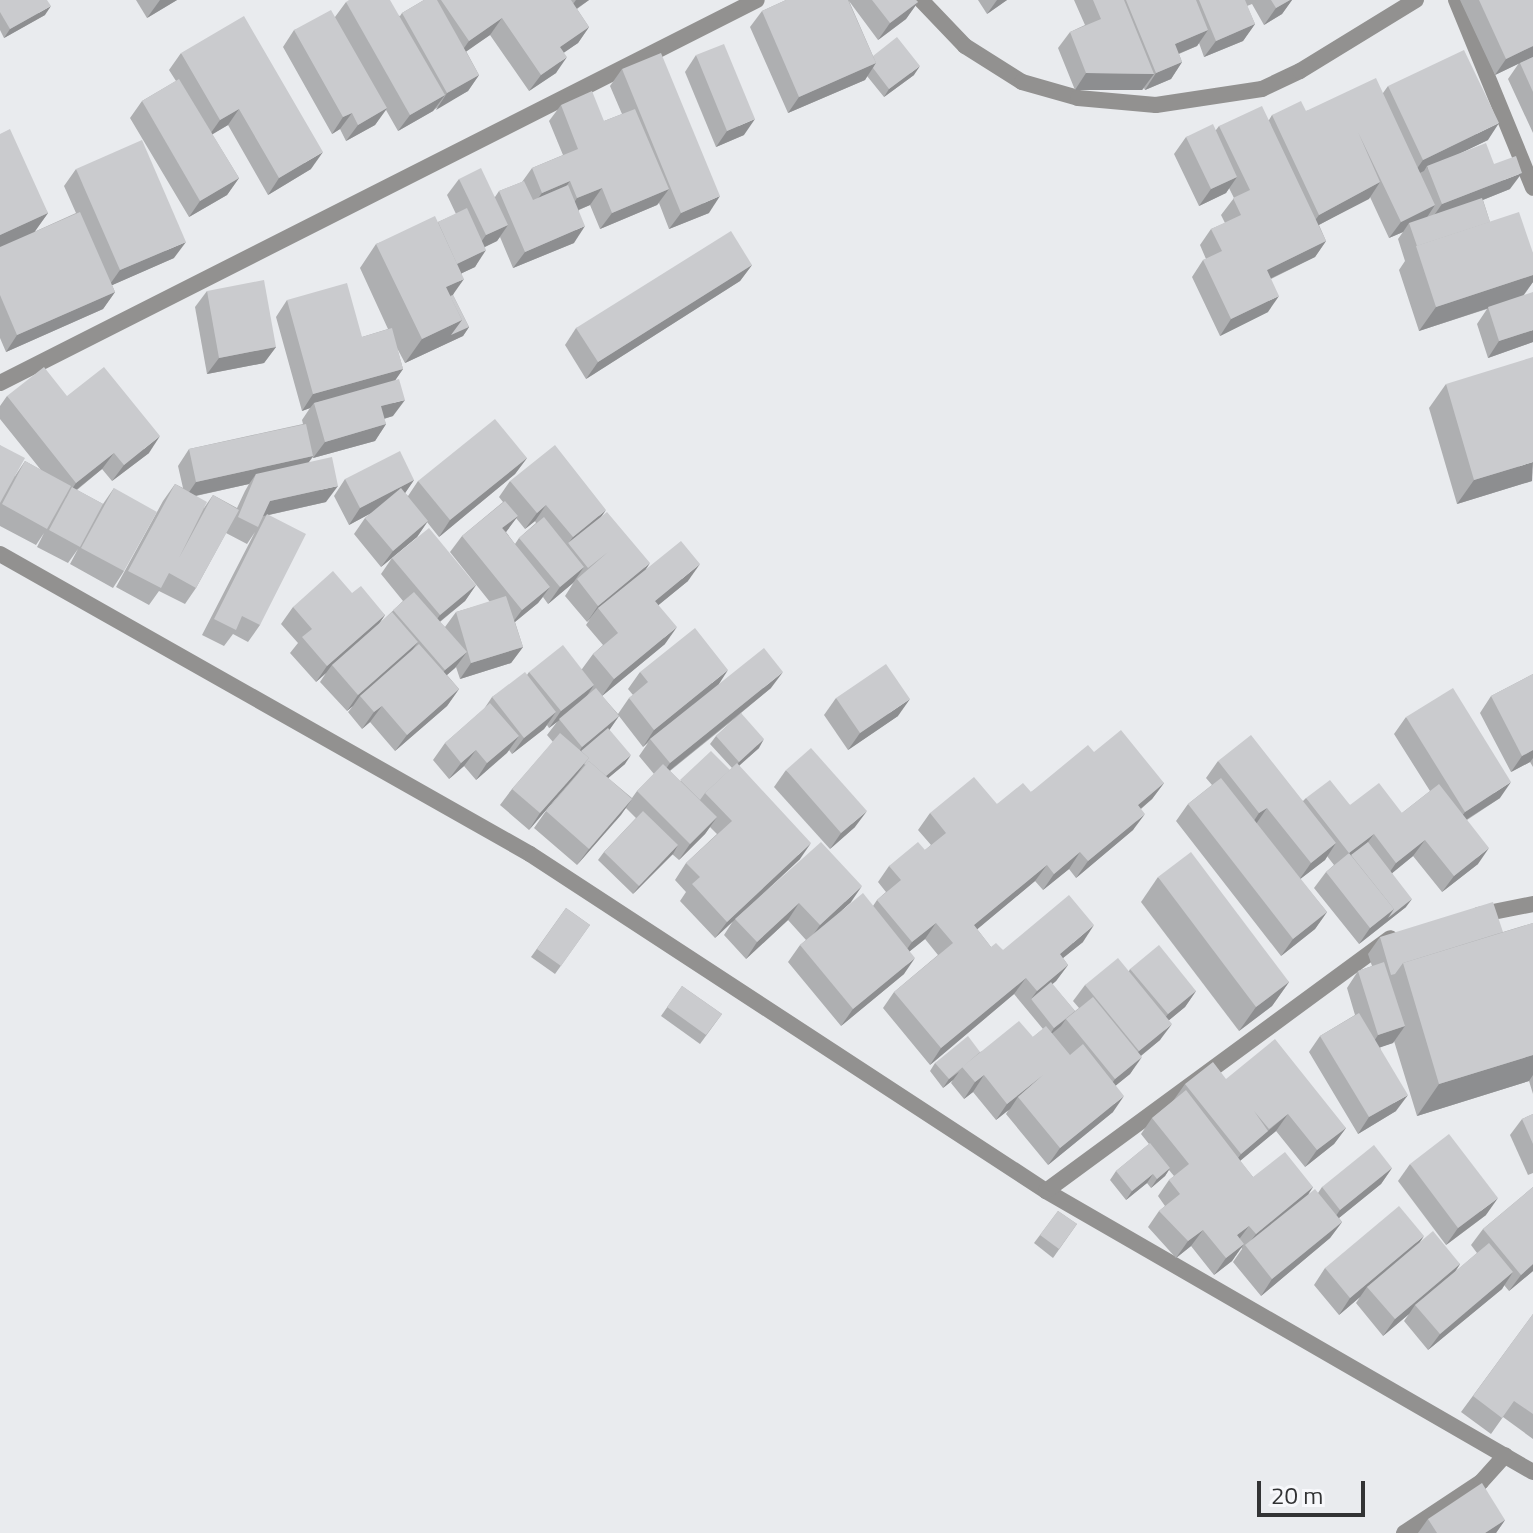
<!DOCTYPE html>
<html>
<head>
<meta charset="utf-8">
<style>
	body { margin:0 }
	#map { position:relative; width:1533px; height:1533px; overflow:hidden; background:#e9ebee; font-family:"Titillium Web",sans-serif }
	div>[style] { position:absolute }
	.street>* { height:16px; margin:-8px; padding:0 8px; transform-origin:8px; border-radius:8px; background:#929190 }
	.wall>* { inset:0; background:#aeafb1 }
	.shaded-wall>* { inset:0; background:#8d8e90 }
	.building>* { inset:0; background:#cacbce }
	span { translate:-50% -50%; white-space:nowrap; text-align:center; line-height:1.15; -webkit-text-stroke:8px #f7f8fb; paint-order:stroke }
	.scale { position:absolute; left:1257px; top:1481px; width:108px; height:36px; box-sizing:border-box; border:4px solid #323334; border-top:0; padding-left:10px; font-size:24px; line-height:28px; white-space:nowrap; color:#323334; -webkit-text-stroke:6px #f7f8fb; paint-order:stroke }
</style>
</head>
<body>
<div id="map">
	<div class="street">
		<i style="left:921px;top:0;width:64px;rotate:46.3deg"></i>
		<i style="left:965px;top:46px;width:67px;rotate:32.3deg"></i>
		<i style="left:1022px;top:82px;width:58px;rotate:15.9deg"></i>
		<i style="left:1078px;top:98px;width:78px;rotate:5.1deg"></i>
		<i style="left:1156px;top:105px;width:107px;rotate:-8.6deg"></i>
		<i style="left:1262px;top:89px;width:42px;rotate:-25.3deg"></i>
		<i style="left:1300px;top:71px;width:136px;rotate:-31.5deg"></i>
		<i style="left:1456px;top:0;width:203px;rotate:67.7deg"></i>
		<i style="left:0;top:383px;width:848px;rotate:-26.84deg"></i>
		<i style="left:0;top:554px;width:609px;rotate:29.51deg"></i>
		<i style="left:530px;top:854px;width:616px;rotate:33.15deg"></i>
		<i style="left:1046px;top:1191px;width:562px;rotate:29.99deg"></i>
		<i style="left:1478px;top:915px;width:56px;rotate:-11.3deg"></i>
		<i style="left:1046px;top:1191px;width:427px;rotate:-36.3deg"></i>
		<i style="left:1404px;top:1533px;width:92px;rotate:-33.5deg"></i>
		<i style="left:1481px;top:1482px;width:36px;rotate:-48deg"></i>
	</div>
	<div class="wall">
		<i style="clip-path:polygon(0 0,45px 15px,4px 38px,0 30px)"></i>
		<i style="clip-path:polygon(136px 0,177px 0,147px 18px)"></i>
		<i style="clip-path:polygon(424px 0,589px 0,577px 9px,589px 27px,578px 43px,564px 52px,556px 73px,529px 91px,490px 35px,466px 51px,479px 75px,468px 91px,435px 109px,433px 111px,398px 131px,386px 110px,375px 125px,346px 141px,340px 129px,332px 134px,283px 47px,294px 30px,335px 17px,346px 2px,400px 16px,402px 13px)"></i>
		<i style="clip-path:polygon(786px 0,916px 0,918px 2px,906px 19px,878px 40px,849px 1px,873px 56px,914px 75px,884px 97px,867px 76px,865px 80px,788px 113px,750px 27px,762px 11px)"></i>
		<i style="clip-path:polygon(978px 0,1007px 0,987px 14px)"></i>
		<i style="clip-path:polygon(1074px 0,1292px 0,1282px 14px,1264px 25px,1252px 4px,1247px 6px,1255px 24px,1243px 41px,1204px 57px,1199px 43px,1197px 46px,1179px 54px,1182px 62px,1171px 79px,1145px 90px,1144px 88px,1142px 90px,1075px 90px,1058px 48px,1070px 32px,1085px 25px)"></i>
		<i style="clip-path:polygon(1460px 0,1533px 0,1533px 133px,1508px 79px,1519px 63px,1495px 75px)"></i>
		<i style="clip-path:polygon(181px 53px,311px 169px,268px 195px,228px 125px,212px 134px,239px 178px,227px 195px,189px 217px,130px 118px,142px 101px,176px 81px,169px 70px)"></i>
		<i style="clip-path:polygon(696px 55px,744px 135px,716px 147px,685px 72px)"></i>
		<i style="clip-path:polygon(evenodd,622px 69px,709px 213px,669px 229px,659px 203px,657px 205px,600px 229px,590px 205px,579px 210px,574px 243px,513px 268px,500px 237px,497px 241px,485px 247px,475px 267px,462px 273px,453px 295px,469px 327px,463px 336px,405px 363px,397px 348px,403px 369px,395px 380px,393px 416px,384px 419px,386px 424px,375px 441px,313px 458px,313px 457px,309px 462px,326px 502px,269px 515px,260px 625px,248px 642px,233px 634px,224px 646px,202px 635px,255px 532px,247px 544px,226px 533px,196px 588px,185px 604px,159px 591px,149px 605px,116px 587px,163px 501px,175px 484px,183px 488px,178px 466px,189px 449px,303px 424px,302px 420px,310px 408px,302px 411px,276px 317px,287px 300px,362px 337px,388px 329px,360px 268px,376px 244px,438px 222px,456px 214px,447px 195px,459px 179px,495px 197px,499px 191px,522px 182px,532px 168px,563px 155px,549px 121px,561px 105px,604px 121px,622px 114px,610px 86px,622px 69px,249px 484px,245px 491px,237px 508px,213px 495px,204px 508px,196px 496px,249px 484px)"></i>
		<i style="clip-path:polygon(1388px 86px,1488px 140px,1460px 153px,1494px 164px,1510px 189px,1483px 200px,1490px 222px,1533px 253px,1533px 282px,1524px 295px,1533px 342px,1488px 358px,1477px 324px,1487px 309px,1419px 331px,1399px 270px,1405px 261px,1398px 239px,1403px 232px,1389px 238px,1370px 197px,1319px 225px,1326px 241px,1315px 257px,1271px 279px,1268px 312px,1220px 336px,1192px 277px,1203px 260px,1206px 259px,1200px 245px,1211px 229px,1225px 223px,1221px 215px,1234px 198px,1229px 188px,1226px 193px,1199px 206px,1174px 154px,1186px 137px,1216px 130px,1219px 126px,1269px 120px,1272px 115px,1306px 111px,1383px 93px)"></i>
		<i style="clip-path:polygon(0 134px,48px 213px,34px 232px,76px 213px,64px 186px,76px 169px,174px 258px,112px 285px,115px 292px,103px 309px,6px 352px,0 338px)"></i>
		<i style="clip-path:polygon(752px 265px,740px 281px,586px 379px,565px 345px,576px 328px)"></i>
		<i style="clip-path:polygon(207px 291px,276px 347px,264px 363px,207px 374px,195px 307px)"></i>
		<i style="clip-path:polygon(1446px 384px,1532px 481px,1457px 504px,1429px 408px)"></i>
		<i style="clip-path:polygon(7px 396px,67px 396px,149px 453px,112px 481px,102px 469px,77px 490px,103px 504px,114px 488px,124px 571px,113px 588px,70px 564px,78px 549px,68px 563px,37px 547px,44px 533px,36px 545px,0 526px,0 445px,15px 476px,25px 461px,41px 470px,0 419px,0 406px)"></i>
		<i style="clip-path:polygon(527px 458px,515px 474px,439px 537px,427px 522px,417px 537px,381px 567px,354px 534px,365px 518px,371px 513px,349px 525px,334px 496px,345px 479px,414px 480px,405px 493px,408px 496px,418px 481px)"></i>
		<i style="clip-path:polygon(evenodd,510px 481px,601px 517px,646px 569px,688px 581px,658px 605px,665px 644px,602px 696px,618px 714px,629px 698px,633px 695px,628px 689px,640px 672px,719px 684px,771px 688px,741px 713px,759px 748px,739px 766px,800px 859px,757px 900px,851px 902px,842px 910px,873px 906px,877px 900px,886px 892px,878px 882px,889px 866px,925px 850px,931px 845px,918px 830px,930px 813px,997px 804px,1031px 792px,1094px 752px,1164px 783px,1152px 799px,1141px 809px,1133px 830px,1076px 878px,1069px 869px,1043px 890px,1035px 881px,977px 929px,991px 947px,1003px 950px,1083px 942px,1063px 958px,1068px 965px,1056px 981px,1052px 984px,1075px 1011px,1079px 1008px,1073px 1001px,1085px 985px,1129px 971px,1130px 969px,1196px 991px,1185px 1007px,1169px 1020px,1160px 1040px,1141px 1056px,1130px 1074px,1116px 1085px,1113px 1112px,1048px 1165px,1006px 1114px,1009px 1109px,996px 1120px,973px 1092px,964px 1099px,951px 1083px,953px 1080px,943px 1088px,930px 1071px,935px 1063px,980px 1052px,1033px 1037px,1043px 1029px,1014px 994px,930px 1065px,883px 1008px,894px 992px,938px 955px,925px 939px,910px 951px,904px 974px,841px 1026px,788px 962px,800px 945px,806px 940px,788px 920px,746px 959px,724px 935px,733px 921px,715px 938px,680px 901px,686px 892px,675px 880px,686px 863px,717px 834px,710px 827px,705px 834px,679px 860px,672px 854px,633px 894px,598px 860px,604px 852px,636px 818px,626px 808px,577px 865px,534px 828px,546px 811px,578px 772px,529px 830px,500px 805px,512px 789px,553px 742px,547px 735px,557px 722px,549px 728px,547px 725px,544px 729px,512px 754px,509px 750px,476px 780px,464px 766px,449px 779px,433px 760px,445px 743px,484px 709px,492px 697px,527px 675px,529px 672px,582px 669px,593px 654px,603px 645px,586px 625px,590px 619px,587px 622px,565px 596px,574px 582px,548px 604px,543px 597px,538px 603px,515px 622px,523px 647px,511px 663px,460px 679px,456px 667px,447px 675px,459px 689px,447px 706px,395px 751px,370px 722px,362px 729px,348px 712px,353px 706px,347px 711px,320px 682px,326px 673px,316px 682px,290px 653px,298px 643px,281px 624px,293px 607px,352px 593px,385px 615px,379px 624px,403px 601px,381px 574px,392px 558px,476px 585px,465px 601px,440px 622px,445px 627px,456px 612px,490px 602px,450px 552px,462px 536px,503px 502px,499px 497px,510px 481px,516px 518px,525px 529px,535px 521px,536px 523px,519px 538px,515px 544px,506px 532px,516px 518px,510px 481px,619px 716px,643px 747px,648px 743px,639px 756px,654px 774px,637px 791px,632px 798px,608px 778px,625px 764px,609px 730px,619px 716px,510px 481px,738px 716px,716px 736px,710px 744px,732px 768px,730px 770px,680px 781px,670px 771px,738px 716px)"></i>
		<i style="clip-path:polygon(1533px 674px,1533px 767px,1530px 762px,1511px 772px,1480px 713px,1491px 696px)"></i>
		<i style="clip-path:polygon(836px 698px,898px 716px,848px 750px,824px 715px)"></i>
		<i style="clip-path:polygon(1406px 717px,1500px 798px,1467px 820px,1478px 864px,1442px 892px,1413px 856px,1392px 873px,1406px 907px,1359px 944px,1314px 888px,1326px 872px,1334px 865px,1327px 856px,1325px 860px,1300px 879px,1327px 912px,1315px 929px,1281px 956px,1176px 821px,1188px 804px,1212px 785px,1206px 778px,1218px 761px,1303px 801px,1306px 798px,1402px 813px,1430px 791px,1394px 734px)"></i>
		<i style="clip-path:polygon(786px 770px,855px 827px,830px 849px,774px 787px)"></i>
		<i style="clip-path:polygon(1158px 877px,1289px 982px,1272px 1006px,1239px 1031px,1141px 902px)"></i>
		<i style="clip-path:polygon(566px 908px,590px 925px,555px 974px,531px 957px)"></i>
		<i style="clip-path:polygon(1533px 923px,1533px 1094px,1529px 1081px,1417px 1116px,1394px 1041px,1393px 1043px,1380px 1047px,1396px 1111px,1358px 1134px,1309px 1052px,1320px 1036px,1355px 1015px,1347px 988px,1358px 971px,1372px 966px,1368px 954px,1380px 937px,1503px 932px)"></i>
		<i style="clip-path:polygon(682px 986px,722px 1014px,700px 1044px,661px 1016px)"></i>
		<i style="clip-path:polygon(1226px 1079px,1346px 1128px,1334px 1144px,1305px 1167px,1276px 1131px,1240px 1161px,1253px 1177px,1313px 1187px,1308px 1194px,1318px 1193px,1322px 1187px,1392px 1168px,1381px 1184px,1339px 1218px,1342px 1222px,1330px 1238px,1261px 1296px,1233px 1262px,1242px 1249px,1241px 1247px,1232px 1261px,1214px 1275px,1191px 1246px,1176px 1258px,1148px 1227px,1159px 1211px,1165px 1206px,1158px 1196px,1169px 1180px,1174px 1176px,1169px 1170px,1165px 1176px,1151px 1188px,1147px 1183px,1126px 1200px,1110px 1180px,1116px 1171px,1149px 1144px,1141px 1134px,1152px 1118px,1173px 1101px,1185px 1084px)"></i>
		<i style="clip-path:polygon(1533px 1114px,1533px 1173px,1528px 1175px,1510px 1135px,1522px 1119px)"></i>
		<i style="clip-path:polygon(1410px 1164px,1486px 1215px,1446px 1245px,1398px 1181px)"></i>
		<i style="clip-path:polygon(1533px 1187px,1533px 1271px,1509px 1291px,1504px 1285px,1502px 1289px,1428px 1350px,1404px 1321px,1409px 1314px,1383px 1336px,1356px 1303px,1360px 1297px,1339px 1315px,1314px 1285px,1325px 1268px,1420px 1242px,1460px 1264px,1455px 1272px,1477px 1253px,1471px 1245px,1483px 1229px)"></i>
		<i style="clip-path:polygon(1058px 1211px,1077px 1224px,1053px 1258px,1034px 1243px)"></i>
		<i style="clip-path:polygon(1533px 1314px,1533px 1439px,1503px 1417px,1491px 1434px,1461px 1412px)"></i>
		<i style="clip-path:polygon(1428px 1519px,1505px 1520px,1496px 1533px,1418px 1533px)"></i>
	</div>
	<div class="shaded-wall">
		<i style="clip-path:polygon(160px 0,177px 0,147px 18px)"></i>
		<i style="clip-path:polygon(576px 0,589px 0,563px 18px)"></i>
		<i style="clip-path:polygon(997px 0,1007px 0,987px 14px)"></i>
		<i style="clip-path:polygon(1290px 0,1292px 0,1282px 14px,1264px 25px,1276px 8px)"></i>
		<i style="clip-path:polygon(918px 2px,906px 19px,878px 40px,890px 23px)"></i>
		<i style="clip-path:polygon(51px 6px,45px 15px,4px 38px,10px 29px)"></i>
		<i style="clip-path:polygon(502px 18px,490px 35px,457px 58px,469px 41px)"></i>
		<i style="clip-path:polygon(1255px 24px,1243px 41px,1204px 57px,1216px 41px)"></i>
		<i style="clip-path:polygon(589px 27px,578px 43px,549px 63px,560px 47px)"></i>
		<i style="clip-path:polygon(1208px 30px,1197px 46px,1163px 60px,1175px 44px)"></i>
		<i style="clip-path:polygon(1533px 46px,1533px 57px,1495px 75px,1506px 59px)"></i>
		<i style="clip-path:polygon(567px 57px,556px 73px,529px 91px,541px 75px)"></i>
		<i style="clip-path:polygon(1182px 62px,1171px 79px,1145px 90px,1156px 73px)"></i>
		<i style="clip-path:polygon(876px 63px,865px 80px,788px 113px,799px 97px)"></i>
		<i style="clip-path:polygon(920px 66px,914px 75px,884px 97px,889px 89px)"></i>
		<i style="clip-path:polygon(1086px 73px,1154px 74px,1142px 90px,1075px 90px)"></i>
		<i style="clip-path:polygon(479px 75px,468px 91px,436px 110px,447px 93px)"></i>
		<i style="clip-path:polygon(445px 95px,433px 111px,398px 131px,410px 115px)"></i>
		<i style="clip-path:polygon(387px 108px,375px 125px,346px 141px,358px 125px)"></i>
		<i style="clip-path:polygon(239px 109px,228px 125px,208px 137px,220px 120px)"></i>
		<i style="clip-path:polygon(352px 113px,340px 129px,332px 134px,343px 117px)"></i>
		<i style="clip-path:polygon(755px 119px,744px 135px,716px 147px,727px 131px)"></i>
		<i style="clip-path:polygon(1499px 123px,1488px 140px,1428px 169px,1427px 166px,1424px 171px,1411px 177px,1423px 160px)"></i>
		<i style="clip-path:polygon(323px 152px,311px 169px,268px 195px,279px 178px)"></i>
		<i style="clip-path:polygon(1522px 173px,1510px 189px,1430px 221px,1442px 204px)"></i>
		<i style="clip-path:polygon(1237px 177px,1226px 193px,1199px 206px,1211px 189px)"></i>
		<i style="clip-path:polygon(239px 178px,227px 195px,189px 217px,200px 201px)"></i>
		<i style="clip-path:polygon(570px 181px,558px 198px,530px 209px,542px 193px)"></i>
		<i style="clip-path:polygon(1380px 182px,1369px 199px,1307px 231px,1319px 215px)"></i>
		<i style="clip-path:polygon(602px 188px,590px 205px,566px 215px,577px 198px)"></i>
		<i style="clip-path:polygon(669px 189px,657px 205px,600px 229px,612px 213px)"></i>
		<i style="clip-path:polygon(720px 196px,709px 213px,669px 229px,681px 213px)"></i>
		<i style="clip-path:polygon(1435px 205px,1424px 222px,1409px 223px,1403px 232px,1389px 238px,1401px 222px)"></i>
		<i style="clip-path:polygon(48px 213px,31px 237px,0 251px,0 235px)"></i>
		<i style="clip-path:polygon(508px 225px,497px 241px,474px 252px,486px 235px)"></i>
		<i style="clip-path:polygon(585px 226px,574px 243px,513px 268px,525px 252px)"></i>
		<i style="clip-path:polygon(1326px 241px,1315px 257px,1255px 286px,1267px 270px)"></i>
		<i style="clip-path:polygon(186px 242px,174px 258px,108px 287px,120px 270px)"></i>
		<i style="clip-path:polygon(486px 250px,475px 267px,443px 282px,454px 265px)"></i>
		<i style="clip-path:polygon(752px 265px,740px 281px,586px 379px,598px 362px)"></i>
		<i style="clip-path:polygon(1533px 275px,1533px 282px,1522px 297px,1419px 331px,1436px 307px)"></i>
		<i style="clip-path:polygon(464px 279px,447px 303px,446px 287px)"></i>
		<i style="clip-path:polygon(115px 292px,103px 309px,6px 352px,17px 335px)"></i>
		<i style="clip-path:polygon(1279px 296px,1268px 312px,1220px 336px,1231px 319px)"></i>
		<i style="clip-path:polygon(462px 320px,469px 327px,463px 336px,405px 363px,422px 339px)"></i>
		<i style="clip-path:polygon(1533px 330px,1533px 342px,1488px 358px,1499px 341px)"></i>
		<i style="clip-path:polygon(276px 347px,264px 363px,207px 374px,219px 358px)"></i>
		<i style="clip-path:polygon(403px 369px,392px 385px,314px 403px,310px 408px,302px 411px,313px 394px)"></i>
		<i style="clip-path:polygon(405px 400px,393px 416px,369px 423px,381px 406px)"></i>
		<i style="clip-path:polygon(386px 424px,375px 441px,313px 458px,325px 442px)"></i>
		<i style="clip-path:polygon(160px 436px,149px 453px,112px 481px,124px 465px)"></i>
		<i style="clip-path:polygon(114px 453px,102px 469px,66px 498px,76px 483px)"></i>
		<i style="clip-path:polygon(313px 456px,301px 473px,256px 474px,249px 484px,185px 498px,196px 482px)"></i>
		<i style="clip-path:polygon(527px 458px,515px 474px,439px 537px,450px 520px)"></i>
		<i style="clip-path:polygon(1533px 462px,1532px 481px,1457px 504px,1474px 480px)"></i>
		<i style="clip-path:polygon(414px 480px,403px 496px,349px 525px,360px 508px)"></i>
		<i style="clip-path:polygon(338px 486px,326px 502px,259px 517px,270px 501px)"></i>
		<i style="clip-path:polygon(546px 505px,535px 521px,525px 529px,537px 513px)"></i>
		<i style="clip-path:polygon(606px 510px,595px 526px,568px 544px,573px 537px)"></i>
		<i style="clip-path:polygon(518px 516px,506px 532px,502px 528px)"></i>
		<i style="clip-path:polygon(428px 521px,417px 537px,381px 567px,393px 551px)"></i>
		<i style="clip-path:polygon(650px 563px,639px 580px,598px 608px,587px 622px,598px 606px)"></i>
		<i style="clip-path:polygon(700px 564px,688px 581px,644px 617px,655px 601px)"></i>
		<i style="clip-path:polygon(584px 567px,573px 583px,548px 604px,560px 587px)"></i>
		<i style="clip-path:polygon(476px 585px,465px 601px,428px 631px,440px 615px)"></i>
		<i style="clip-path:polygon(550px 587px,538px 603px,510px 626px,522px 610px)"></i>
		<i style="clip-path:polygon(385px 615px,374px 631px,332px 665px,326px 673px,316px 682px,327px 666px)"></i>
		<i style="clip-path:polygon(677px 627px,665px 644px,602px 696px,614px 679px)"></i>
		<i style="clip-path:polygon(418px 642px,406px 659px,360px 696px,353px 706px,347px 711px,358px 695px)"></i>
		<i style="clip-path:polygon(523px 647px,511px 663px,460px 679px,471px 663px)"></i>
		<i style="clip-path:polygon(467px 652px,455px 668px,433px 687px,445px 670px)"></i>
		<i style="clip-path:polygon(728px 670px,717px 687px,650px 739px,643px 747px,654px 730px)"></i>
		<i style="clip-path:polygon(783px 672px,771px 688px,658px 780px,670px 763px)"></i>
		<i style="clip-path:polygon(594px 685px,583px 702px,549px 728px,561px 711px)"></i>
		<i style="clip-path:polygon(459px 689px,447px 706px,395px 751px,407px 735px)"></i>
		<i style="clip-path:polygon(910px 699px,898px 716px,848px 750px,860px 733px)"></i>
		<i style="clip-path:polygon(382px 706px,370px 722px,362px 729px,374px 712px)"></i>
		<i style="clip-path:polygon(556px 712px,544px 729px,512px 754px,524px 738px)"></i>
		<i style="clip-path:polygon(619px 716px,608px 732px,577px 755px,582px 747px)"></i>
		<i style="clip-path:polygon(519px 736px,507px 753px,476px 780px,487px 763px)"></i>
		<i style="clip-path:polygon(764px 739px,759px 748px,734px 770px,739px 762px)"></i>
		<i style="clip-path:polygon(476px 750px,464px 766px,449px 779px,461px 763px)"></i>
		<i style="clip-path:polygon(1533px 750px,1533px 758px,1530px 762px,1511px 772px,1522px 756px)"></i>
		<i style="clip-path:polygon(631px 755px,625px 764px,594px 790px,599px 782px)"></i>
		<i style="clip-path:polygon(589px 758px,577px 774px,529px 830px,540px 813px)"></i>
		<i style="clip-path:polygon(1511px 782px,1500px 798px,1453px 828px,1465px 812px)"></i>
		<i style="clip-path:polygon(1164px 783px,1152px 799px,1126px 821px,1138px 805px)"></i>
		<i style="clip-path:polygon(632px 799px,621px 815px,577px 865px,589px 849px)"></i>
		<i style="clip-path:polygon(1267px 808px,1256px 824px,1248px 830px,1259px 813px)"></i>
		<i style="clip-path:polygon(867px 811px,855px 827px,830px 849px,841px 833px)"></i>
		<i style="clip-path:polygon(1145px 814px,1133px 830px,1076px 878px,1088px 861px)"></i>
		<i style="clip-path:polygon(717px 817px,705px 834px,679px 860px,690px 844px)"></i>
		<i style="clip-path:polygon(1374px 834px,1362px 850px,1343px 861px,1349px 853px)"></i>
		<i style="clip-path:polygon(1425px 840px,1413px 856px,1385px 879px,1396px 863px)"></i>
		<i style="clip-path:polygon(811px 843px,800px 859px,715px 938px,727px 922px)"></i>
		<i style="clip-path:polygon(1336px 843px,1325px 860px,1299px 880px,1311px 863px)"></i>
		<i style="clip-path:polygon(678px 845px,673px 854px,633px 894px,639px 886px)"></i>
		<i style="clip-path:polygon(1489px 848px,1478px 864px,1442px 892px,1454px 876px)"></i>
		<i style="clip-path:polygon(1080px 852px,1069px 869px,1043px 890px,1054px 874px)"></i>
		<i style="clip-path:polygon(1047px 865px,1035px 881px,962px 942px,974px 925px)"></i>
		<i style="clip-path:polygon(862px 886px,851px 902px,808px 942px,820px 925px)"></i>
		<i style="clip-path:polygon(1412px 899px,1406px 907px,1359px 944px,1370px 928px,1394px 909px)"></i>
		<i style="clip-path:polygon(799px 903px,788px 920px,746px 959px,757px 942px)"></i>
		<i style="clip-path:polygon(1327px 912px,1315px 929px,1281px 956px,1293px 939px)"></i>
		<i style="clip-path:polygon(936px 923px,925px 939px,900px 959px,912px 942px)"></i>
		<i style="clip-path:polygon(1094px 925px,1083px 942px,1048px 970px,1060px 954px)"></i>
		<i style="clip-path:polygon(915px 958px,904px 974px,841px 1026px,853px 1009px)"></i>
		<i style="clip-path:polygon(1068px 965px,1056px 981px,1033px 1001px,1031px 999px,1037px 991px)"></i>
		<i style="clip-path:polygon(1026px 978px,1014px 994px,930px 1065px,941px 1048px)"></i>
		<i style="clip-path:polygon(1289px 982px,1272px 1006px,1239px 1031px,1256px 1007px)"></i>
		<i style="clip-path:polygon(1196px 991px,1185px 1007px,1156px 1031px,1168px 1014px)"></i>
		<i style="clip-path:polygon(1066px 1019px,1061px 1026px,1049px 1036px,1054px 1028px)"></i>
		<i style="clip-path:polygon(1172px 1024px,1160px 1040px,1127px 1067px,1139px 1051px)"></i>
		<i style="clip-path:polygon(1405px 1026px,1393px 1043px,1367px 1052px,1378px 1035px)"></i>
		<i style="clip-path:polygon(1533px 1055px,1533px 1075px,1529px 1081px,1417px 1116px,1439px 1084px)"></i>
		<i style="clip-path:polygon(1142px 1057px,1130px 1074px,1103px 1096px,1115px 1079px)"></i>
		<i style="clip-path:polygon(959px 1072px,953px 1080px,943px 1088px,949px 1079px)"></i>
		<i style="clip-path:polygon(984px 1075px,973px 1092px,964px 1099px,975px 1082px)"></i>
		<i style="clip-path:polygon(1043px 1075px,1018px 1097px,1010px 1109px,996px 1120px,1007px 1104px)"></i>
		<i style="clip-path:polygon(1408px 1095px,1396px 1111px,1358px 1134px,1369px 1117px)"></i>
		<i style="clip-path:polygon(1124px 1096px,1113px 1112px,1048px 1165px,1060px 1148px)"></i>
		<i style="clip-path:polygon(1288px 1114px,1276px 1131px,1229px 1170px,1241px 1154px)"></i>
		<i style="clip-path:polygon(1346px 1128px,1334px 1144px,1305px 1167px,1317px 1150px)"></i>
		<i style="clip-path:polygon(1170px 1168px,1165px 1176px,1151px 1188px,1157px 1179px)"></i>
		<i style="clip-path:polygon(1392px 1168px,1381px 1184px,1329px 1226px,1340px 1210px)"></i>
		<i style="clip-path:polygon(1153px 1174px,1147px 1183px,1126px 1200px,1132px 1191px)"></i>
		<i style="clip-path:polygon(1313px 1187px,1302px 1204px,1246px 1247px,1256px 1234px)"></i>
		<i style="clip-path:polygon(1498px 1198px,1486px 1215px,1446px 1245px,1458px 1228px)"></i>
		<i style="clip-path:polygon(1342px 1222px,1330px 1238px,1261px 1296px,1272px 1279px)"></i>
		<i style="clip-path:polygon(1249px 1226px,1237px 1242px,1237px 1235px)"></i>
		<i style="clip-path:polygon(1203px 1230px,1191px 1246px,1176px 1258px,1188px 1241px)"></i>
		<i style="clip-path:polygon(1424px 1236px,1413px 1253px,1367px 1287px,1360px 1297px,1339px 1315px,1350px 1298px)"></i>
		<i style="clip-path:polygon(1244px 1244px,1232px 1261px,1214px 1275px,1226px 1258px)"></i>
		<i style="clip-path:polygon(1460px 1264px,1449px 1281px,1415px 1305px,1409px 1314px,1383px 1336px,1395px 1319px)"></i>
		<i style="clip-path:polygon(1533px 1264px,1533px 1271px,1509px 1291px,1521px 1275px)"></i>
		<i style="clip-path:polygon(1513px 1272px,1502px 1289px,1428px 1350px,1440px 1334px)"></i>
		<i style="clip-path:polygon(1505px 1520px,1496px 1533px,1485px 1533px)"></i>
	</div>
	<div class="building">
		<i style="clip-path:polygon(0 0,47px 0,51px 6px,10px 29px,0 12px)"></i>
		<i style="clip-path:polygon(349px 0,390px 0,445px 95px,410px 115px,346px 2px)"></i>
		<i style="clip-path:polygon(424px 0,437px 0,479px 75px,447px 93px,402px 13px)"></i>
		<i style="clip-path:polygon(441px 0,571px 0,589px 27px,560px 47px,567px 57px,541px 75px,502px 18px,469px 41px)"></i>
		<i style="clip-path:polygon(786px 0,848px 0,876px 63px,799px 97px,762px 11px)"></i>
		<i style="clip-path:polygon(872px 0,916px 0,918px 2px,890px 23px)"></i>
		<i style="clip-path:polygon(1093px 0,1124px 0,1154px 74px,1086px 73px,1070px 32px,1101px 19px)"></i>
		<i style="clip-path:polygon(1126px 0,1196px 0,1208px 30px,1175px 44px,1182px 62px,1156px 73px)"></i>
		<i style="clip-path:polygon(1199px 0,1245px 0,1255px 24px,1216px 41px)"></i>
		<i style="clip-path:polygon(1271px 0,1290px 0,1276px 8px)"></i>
		<i style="clip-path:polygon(1479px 0,1533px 0,1533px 46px,1506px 59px)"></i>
		<i style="clip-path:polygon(331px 10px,387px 108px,358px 125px,352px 113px,343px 117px,294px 30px)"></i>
		<i style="clip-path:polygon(244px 16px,323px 152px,279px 178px,239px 109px,220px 120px,181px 53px)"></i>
		<i style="clip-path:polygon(897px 37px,920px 66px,889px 89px,873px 68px,876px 63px,873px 56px)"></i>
		<i style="clip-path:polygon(724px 44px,755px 119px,727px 131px,696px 55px)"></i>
		<i style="clip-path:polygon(1464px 50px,1499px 123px,1423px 160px,1388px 86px)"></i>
		<i style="clip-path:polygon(661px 53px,720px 196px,681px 213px,622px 69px)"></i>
		<i style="clip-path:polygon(1533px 57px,1533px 92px,1520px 63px)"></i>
		<i style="clip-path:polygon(1376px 78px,1435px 205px,1401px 222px,1358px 132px,1380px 182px,1319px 215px,1272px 115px,1301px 101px,1306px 111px)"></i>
		<i style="clip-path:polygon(179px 79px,239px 178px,200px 201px,142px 101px)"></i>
		<i style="clip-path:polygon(592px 91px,604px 121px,635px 109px,669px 189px,612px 213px,602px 188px,577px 198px,570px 181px,542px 193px,532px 168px,578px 149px,561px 105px)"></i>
		<i style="clip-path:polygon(1262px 106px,1326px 241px,1267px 270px,1279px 296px,1231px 319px,1203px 260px,1222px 251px,1211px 229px,1241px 215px,1233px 198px,1250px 190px,1219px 126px)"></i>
		<i style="clip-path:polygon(1213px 124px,1237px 177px,1211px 189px,1186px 137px)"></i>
		<i style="clip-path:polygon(10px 129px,48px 213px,0 235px,0 134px)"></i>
		<i style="clip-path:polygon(142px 140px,186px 242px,120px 270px,76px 169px)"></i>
		<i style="clip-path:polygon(1486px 143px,1494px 164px,1516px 156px,1522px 173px,1442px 204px,1427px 166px)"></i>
		<i style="clip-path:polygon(481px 168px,508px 225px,486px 235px,459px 179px)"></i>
		<i style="clip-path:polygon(524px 181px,533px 200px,568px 185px,585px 226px,525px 252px,499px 191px)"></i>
		<i style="clip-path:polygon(1482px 198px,1490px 222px,1417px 246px,1409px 223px)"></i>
		<i style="clip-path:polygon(467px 208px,486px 250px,457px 264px,438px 222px)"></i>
		<i style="clip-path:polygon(80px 212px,115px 292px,17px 335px,0 295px,0 247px)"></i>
		<i style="clip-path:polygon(1519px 212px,1533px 253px,1533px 275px,1436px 307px,1416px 246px)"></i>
		<i style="clip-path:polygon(435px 216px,464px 279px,446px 287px,462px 320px,422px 339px,376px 244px)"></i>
		<i style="clip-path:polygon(731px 231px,752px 265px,598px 362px,576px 328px)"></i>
		<i style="clip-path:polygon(264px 280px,276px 347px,219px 358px,207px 291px)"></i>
		<i style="clip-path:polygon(347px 283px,362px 337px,392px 328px,403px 369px,313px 394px,287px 300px)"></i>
		<i style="clip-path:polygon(1533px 292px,1533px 330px,1499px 341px,1488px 307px)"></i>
		<i style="clip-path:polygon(453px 295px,469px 327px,451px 335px,462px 320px,450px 296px)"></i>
		<i style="clip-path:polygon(1533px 357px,1533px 462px,1474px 480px,1446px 384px)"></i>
		<i style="clip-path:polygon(44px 367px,67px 396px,104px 367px,160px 436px,124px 465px,114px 453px,76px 483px,7px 396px)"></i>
		<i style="clip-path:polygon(399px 379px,405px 400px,381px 406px,386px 424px,325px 442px,314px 403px)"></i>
		<i style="clip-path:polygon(495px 419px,527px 458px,450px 520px,418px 481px)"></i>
		<i style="clip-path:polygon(306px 424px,313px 456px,196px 482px,189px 449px)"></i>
		<i style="clip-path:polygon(0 445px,25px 458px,0 503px)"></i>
		<i style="clip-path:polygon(555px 445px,606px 510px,573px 537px,546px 505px,537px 513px,510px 481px)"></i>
		<i style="clip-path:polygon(400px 451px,414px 480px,360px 508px,345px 479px)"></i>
		<i style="clip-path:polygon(332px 457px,338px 486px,270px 501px,258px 527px,238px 517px,256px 474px)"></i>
		<i style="clip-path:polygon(25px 461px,71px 486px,47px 529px,2px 504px)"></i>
		<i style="clip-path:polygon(175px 484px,207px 502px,179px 558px,213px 495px,239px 510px,196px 588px,169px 573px,161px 588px,128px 571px)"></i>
		<i style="clip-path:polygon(72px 487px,103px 504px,80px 547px,49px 530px)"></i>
		<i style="clip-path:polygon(114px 488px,157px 512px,124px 571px,81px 548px)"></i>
		<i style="clip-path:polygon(401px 488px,428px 521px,393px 551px,365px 518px)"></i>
		<i style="clip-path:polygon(505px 501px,518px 516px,502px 528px,550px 587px,522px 610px,462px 536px)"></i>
		<i style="clip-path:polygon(607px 512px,650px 563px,598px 606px,577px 579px,608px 552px,588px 568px,568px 543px)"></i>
		<i style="clip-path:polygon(267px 514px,306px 534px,260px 625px,242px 616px,236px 630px,214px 619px)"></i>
		<i style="clip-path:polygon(544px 517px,584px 567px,560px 587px,519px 538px)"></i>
		<i style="clip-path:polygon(429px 528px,476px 585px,440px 615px,392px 558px)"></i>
		<i style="clip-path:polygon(681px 541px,700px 564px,655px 601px,677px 627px,614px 679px,593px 654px,618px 633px,598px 608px)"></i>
		<i style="clip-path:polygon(333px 571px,352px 593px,361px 586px,385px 615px,327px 666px,302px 637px,312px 629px,293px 607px)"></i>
		<i style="clip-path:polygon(414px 592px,467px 652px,445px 670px,393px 610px)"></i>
		<i style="clip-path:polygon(506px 596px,523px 647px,471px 663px,456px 612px)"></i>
		<i style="clip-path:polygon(392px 612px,418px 642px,358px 695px,332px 665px)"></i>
		<i style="clip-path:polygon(695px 628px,728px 670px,654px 730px,629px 698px,648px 682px,640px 672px)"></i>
		<i style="clip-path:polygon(419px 644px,459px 689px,407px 735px,382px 706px,374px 712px,360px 696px)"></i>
		<i style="clip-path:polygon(563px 645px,594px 685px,561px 711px,529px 672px)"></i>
		<i style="clip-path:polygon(764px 648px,783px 672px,670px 763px,650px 739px)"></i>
		<i style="clip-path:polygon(886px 664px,910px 699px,860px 733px,836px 698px)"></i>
		<i style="clip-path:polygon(525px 672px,556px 712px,524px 738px,492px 697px)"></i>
		<i style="clip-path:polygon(1533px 674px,1533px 750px,1522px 756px,1491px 696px)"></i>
		<i style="clip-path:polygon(596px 688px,619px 716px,582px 747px,559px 719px)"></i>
		<i style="clip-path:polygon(1453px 688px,1511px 782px,1465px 812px,1406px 717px)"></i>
		<i style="clip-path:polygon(490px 703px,519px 736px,487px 763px,476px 750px,461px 763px,445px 743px)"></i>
		<i style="clip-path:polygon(741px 713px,764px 739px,739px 762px,716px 736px)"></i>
		<i style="clip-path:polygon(608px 728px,631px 755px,606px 776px,589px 761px,586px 765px,584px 764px,589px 758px,581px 751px)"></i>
		<i style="clip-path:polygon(1121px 730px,1164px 783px,1138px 805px,1145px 814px,1088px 861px,1080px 852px,1054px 874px,1047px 865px,974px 925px,991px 947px,996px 943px,1003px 950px,1069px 895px,1094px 925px,1060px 954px,1068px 965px,1037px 991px,1026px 978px,941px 1048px,894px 992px,953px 943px,936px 923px,912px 942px,877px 900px,901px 880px,889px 866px,918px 842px,925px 850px,946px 833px,930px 813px,974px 777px,997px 804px,1023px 783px,1031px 792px,1088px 745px,1094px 752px)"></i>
		<i style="clip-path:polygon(560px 733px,589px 758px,540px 813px,512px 789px)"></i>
		<i style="clip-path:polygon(1251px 735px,1336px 843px,1311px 863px,1267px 808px,1259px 813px,1218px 761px)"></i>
		<i style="clip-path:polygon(811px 748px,867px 811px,841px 833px,786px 770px)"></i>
		<i style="clip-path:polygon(711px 751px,730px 770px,705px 793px,700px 800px,680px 780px)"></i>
		<i style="clip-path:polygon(589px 761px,632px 799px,589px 849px,546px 811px)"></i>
		<i style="clip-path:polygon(737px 763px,811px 843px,727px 922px,692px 884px,700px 877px,686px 863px,732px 821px,705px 793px)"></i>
		<i style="clip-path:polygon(663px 764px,717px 817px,690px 844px,637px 791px)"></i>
		<i style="clip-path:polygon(1221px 778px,1327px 912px,1293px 939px,1188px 804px)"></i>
		<i style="clip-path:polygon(1330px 780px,1350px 805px,1379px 783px,1402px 813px,1439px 784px,1489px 848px,1454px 876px,1425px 840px,1396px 863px,1374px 834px,1349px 853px,1394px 909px,1370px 928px,1326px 872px,1349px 853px,1306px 798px)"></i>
		<i style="clip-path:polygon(643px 811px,678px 845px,639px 886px,604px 852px)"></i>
		<i style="clip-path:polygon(821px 842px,862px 886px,820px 925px,799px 903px,757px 942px,735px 919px)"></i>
		<i style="clip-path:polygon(1368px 842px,1412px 899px,1388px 918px,1394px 909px,1351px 855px)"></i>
		<i style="clip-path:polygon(1191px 852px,1289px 982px,1256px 1007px,1158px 877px)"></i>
		<i style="clip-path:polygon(863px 893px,915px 958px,853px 1009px,800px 945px)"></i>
		<i style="clip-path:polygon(1493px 902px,1503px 932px,1403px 963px,1395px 974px,1391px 975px,1380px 937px)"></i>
		<i style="clip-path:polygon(566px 908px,590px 925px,561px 966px,537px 949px)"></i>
		<i style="clip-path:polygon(1533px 923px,1533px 1055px,1439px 1084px,1403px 963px)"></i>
		<i style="clip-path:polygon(1159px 945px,1196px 991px,1168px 1014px,1130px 969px)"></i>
		<i style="clip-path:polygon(1118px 958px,1172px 1024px,1139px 1051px,1085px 985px)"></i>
		<i style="clip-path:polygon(1384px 962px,1405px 1026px,1378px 1035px,1358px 971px)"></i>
		<i style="clip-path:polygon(1051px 982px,1075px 1011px,1054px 1028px,1031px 999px)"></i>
		<i style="clip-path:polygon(682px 986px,722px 1014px,706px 1035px,667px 1007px)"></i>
		<i style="clip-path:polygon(1093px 997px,1142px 1057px,1115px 1079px,1066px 1019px)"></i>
		<i style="clip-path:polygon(1359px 1013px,1408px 1095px,1369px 1117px,1320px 1036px)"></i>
		<i style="clip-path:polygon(1019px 1021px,1033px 1037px,1046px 1026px,1070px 1055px,1083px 1044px,1124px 1096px,1060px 1148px,1018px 1097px,1043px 1075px,1007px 1104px,984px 1075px,975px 1082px,962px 1067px)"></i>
		<i style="clip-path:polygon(968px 1036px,980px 1052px,949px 1079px,935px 1063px)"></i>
		<i style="clip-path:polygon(1275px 1039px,1346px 1128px,1317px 1150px,1288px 1114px,1269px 1129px,1254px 1111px,1268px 1131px,1241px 1154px,1185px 1084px,1213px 1062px,1226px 1079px)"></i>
		<i style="clip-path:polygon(1186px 1090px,1253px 1177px,1285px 1152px,1313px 1187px,1256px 1234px,1249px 1226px,1237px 1235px,1244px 1244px,1226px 1258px,1203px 1230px,1188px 1241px,1159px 1211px,1180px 1194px,1169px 1180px,1189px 1164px,1152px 1118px)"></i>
		<i style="clip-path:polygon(1533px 1114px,1533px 1144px,1522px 1119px)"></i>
		<i style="clip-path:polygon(1449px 1134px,1498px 1198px,1458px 1228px,1410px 1164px)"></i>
		<i style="clip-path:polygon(1150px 1143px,1170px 1168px,1157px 1179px,1153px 1174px,1132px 1191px,1116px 1171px)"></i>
		<i style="clip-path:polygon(1374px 1145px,1392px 1168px,1340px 1210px,1322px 1187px)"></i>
		<i style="clip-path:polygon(1533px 1187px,1533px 1264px,1521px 1275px,1483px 1229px)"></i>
		<i style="clip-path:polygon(1315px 1189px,1342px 1222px,1272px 1279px,1245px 1245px)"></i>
		<i style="clip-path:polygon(1399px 1206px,1424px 1236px,1350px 1298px,1325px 1268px)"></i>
		<i style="clip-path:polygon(1058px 1211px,1077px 1224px,1059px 1249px,1040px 1235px)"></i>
		<i style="clip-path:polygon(1433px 1231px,1460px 1264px,1395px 1319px,1367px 1287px)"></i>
		<i style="clip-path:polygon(1489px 1243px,1513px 1272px,1440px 1334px,1415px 1305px)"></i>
		<i style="clip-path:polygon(1533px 1314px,1533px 1414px,1514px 1401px,1502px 1418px,1473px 1396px)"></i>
		<i style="clip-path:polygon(1482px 1483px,1505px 1520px,1485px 1533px,1437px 1533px,1428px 1519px)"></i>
	</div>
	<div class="scale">20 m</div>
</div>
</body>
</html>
